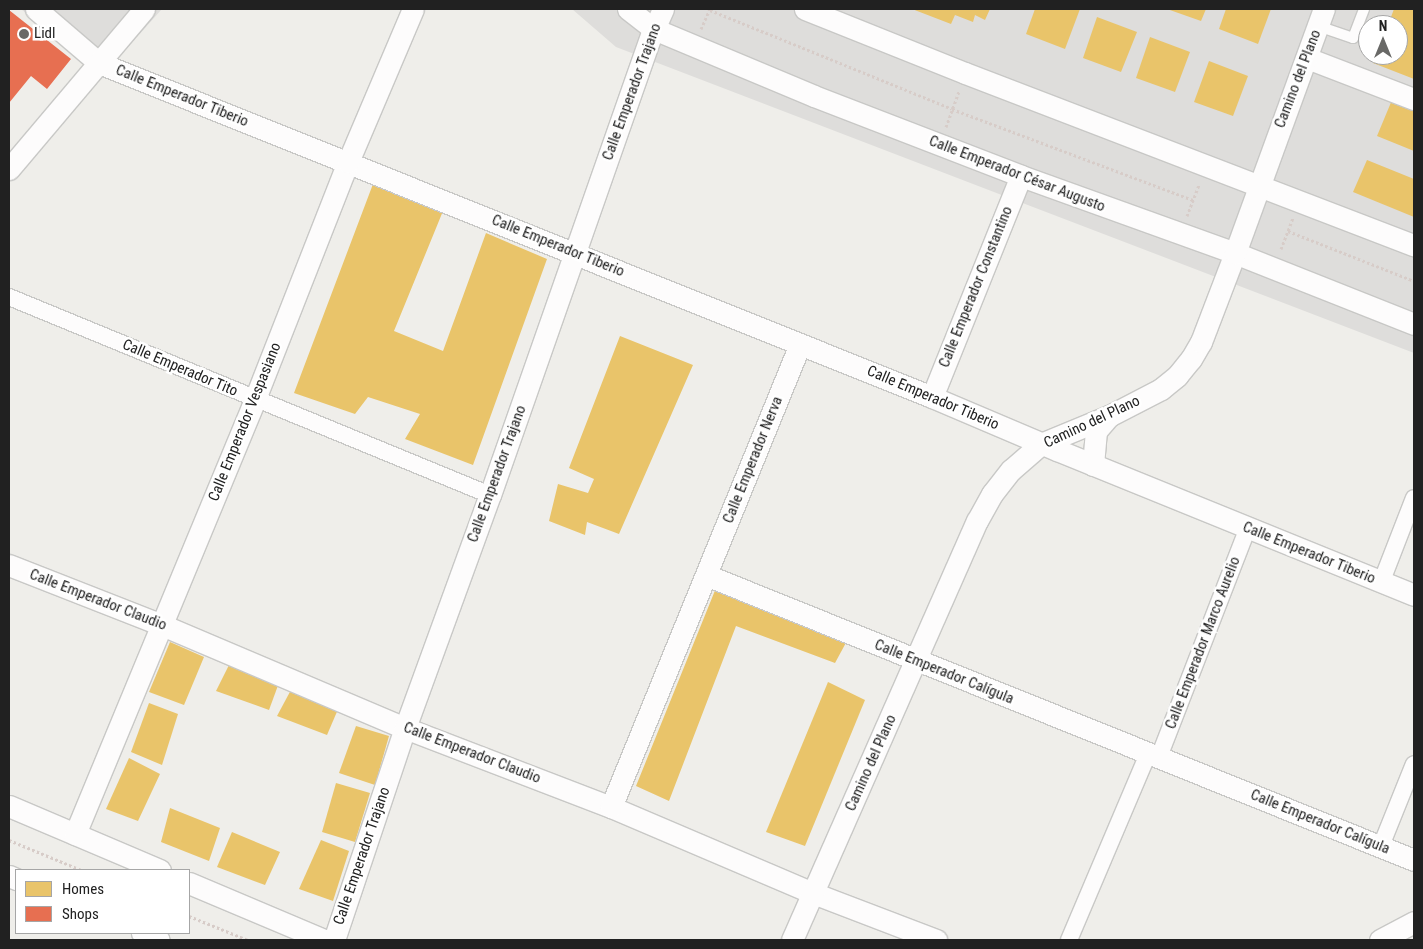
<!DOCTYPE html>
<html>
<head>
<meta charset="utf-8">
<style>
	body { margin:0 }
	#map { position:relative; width:1423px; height:949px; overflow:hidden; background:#efeeea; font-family:"Roboto Condensed",sans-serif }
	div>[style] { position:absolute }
	.residential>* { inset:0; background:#dedddb }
	.homes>* { inset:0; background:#e9c46a }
	.shops>* { inset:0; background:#e76f51 }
	.path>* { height:3px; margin-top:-1.5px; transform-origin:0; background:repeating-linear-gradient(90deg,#d7ccc8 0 2.5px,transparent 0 5px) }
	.roads { filter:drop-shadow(1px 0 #c8c8c6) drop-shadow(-1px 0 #c8c8c6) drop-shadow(0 1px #c8c8c6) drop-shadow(0 -1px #c8c8c6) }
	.service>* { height:10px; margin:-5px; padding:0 5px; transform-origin:5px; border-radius:5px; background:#fdfcfc }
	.pedestrian>* { height:16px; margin:-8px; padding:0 8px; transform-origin:8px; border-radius:8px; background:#fdfcfc }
	.minor>* { height:21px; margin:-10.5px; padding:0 10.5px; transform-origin:10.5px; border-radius:10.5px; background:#fdfcfc }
	.dots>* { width:14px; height:14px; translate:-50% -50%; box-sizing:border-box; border:2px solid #fff; border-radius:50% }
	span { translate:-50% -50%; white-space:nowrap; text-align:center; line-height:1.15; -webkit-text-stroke:5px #fff; paint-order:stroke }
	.poi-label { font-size:15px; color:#212121 }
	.left { translate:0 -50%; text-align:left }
	.street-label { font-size:15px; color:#212121 }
	.frame { position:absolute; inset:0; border:10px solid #212121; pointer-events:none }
	.legend { position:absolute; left:15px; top:869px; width:175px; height:65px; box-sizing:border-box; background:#fff; border:1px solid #a6a6a6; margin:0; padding:6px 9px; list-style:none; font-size:15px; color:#212121 }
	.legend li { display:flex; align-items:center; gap:10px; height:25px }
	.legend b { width:25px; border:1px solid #a6a6a6 }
	.north { position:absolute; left:1358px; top:15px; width:50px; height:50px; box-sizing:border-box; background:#fff; border:1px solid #a6a6a6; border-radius:50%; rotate:0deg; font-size:14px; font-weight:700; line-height:20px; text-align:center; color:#212121 }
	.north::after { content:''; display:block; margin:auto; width:18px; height:22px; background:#696967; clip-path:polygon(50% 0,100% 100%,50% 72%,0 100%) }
</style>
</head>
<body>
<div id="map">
	<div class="residential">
		<i style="clip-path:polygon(21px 9px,162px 9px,103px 75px)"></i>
		<i style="clip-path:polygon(evenodd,572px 9px,1414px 9px,1414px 353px,616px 47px,572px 9px,1368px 25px,1398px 25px,1398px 55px,1368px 55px,1368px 25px)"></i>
	</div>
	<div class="homes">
		<i style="clip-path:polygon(912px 9px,990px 9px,985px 20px,975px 15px,973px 22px,955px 15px,951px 24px)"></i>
		<i style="clip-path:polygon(1035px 9px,1080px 9px,1065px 49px,1026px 34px)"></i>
		<i style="clip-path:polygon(1167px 9px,1206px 9px,1201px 21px)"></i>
		<i style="clip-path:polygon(1226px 9px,1271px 9px,1258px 44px,1219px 29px)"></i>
		<i style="clip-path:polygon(1394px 9px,1414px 9px,1414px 79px,1373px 63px,1376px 55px,1398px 55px,1398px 25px,1388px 25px)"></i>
		<i style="clip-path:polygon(1097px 17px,1137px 32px,1121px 72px,1083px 58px)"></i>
		<i style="clip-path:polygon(1150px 37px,1190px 52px,1175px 92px,1136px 78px)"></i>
		<i style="clip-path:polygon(1209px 61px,1248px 76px,1233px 116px,1194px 102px)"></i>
		<i style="clip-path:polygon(1392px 100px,1414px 109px,1414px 151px,1377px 136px)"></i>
		<i style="clip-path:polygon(1367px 160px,1414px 179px,1414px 217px,1353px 192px)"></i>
		<i style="clip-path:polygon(373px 184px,443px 211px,394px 331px,443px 351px,486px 233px,547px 259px,473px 465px,405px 439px,420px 414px,368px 397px,355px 414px,294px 393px)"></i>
		<i style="clip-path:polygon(620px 336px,693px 365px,619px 534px,587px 522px,585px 535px,549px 521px,558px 484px,588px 493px,594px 479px,569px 468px)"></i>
		<i style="clip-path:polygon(716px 588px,848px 639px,835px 663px,736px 626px,669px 801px,636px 786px)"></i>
		<i style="clip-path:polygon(170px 642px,204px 657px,184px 705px,149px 692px)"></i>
		<i style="clip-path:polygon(231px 661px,280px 680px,269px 710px,216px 691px)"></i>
		<i style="clip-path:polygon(828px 682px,865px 700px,805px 846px,766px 832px)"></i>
		<i style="clip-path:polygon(292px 688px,339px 707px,327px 735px,277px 716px)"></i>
		<i style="clip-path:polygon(149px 703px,178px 714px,162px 765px,131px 752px)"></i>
		<i style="clip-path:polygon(356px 726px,389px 736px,375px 785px,339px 773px)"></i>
		<i style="clip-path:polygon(129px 758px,160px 774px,138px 821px,106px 809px)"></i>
		<i style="clip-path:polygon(336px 783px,370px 793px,355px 842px,322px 832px)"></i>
		<i style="clip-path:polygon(170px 808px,220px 828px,209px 861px,161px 842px)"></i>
		<i style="clip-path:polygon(232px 832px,280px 852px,265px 885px,217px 867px)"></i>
		<i style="clip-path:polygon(321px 840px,349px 851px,333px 901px,299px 889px)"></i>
	</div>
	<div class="shops">
		<i style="clip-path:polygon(9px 10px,71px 59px,47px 89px,31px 76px,9px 103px)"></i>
	</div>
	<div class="path">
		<i style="left:710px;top:10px;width:261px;rotate:22.2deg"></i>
		<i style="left:952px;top:109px;width:258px;rotate:20.7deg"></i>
		<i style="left:701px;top:29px;width:22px;rotate:-66deg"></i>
		<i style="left:946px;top:127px;width:38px;rotate:-70deg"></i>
		<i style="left:1187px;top:216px;width:34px;rotate:-69deg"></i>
		<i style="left:1288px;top:231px;width:136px;rotate:21.6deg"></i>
		<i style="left:1281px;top:249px;width:33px;rotate:-69deg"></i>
		<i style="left:9px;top:840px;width:78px;rotate:22.6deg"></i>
		<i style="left:189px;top:916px;width:64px;rotate:22.1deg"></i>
	</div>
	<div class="roads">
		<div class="service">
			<i style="left:1318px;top:26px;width:37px;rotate:19deg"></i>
			<i style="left:1353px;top:38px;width:31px;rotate:-69deg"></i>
		</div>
		<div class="pedestrian">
			<i style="left:9px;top:297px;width:520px;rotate:22.37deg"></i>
			<i style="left:1381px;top:583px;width:91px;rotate:-68.8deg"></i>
			<i style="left:1159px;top:757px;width:246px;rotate:-68.8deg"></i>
			<i style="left:1381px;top:846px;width:88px;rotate:-68.1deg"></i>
			<i style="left:1069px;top:940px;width:202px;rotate:-67deg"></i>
		</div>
		<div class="minor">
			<i style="left:36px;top:9px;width:83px;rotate:40.6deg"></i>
			<i style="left:99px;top:63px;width:897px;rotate:21.85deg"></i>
			<i style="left:932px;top:397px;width:136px;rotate:23deg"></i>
			<i style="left:1057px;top:450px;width:385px;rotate:22.1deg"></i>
			<i style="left:628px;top:9px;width:33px;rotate:38deg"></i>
			<i style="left:654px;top:29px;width:173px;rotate:22.7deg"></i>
			<i style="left:814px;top:96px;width:222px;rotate:21.1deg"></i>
			<i style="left:1021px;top:176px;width:227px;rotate:19.8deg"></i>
			<i style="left:1235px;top:253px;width:193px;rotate:21.6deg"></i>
			<i style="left:805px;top:9px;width:172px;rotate:21.8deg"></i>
			<i style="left:965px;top:73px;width:481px;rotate:21deg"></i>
			<i style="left:1307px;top:58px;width:115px;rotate:21deg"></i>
			<i style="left:9px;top:169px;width:209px;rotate:-49.8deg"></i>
			<i style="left:932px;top:397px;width:238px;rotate:-68.1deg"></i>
			<i style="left:1093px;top:465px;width:34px;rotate:-85deg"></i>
			<i style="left:1096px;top:431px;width:20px;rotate:-49deg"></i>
			<i style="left:9px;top:565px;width:164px;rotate:21.4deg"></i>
			<i style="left:162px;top:625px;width:264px;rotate:23deg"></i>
			<i style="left:405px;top:728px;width:221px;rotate:21deg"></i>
			<i style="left:611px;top:807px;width:220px;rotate:23.1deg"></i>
			<i style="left:813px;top:893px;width:132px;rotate:20.9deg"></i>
			<i style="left:706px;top:575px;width:763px;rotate:21.93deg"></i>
			<i style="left:9px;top:806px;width:164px;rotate:23deg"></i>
			<i style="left:611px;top:807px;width:500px;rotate:-67.79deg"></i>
			<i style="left:75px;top:834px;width:471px;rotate:-67.5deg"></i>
			<i style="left:255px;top:399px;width:255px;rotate:-68.6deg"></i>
			<i style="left:348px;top:162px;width:166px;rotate:-67deg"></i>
			<i style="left:9px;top:876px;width:8px;rotate:23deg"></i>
			<i style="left:189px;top:883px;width:147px;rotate:22.9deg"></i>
			<i style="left:142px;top:933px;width:18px;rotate:22deg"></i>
			<i style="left:334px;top:940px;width:224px;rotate:-71.5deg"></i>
			<i style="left:405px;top:728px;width:248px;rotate:-70deg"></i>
			<i style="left:490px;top:495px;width:486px;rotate:-70.7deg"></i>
			<i style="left:651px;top:36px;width:30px;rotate:-66deg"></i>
			<i style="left:792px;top:940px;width:458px;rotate:-66.2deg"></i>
			<i style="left:977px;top:521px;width:31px;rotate:-61deg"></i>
			<i style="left:992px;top:494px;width:31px;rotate:-52deg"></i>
			<i style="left:1011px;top:470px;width:40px;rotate:-41deg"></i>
			<i style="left:1041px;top:444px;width:74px;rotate:-22.4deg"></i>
			<i style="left:1109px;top:416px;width:59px;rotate:-27.4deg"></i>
			<i style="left:1161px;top:389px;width:21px;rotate:-39deg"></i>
			<i style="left:1177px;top:376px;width:22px;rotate:-51deg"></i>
			<i style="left:1191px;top:359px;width:20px;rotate:-60deg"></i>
			<i style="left:1201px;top:342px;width:95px;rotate:-69.1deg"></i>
			<i style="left:1235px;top:253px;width:260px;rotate:-70deg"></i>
			<i style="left:1380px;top:940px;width:38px;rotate:-28deg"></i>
		</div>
	</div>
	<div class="dots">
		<i style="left:24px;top:34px;background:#696967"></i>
	</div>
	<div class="poi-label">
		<span class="left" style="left:34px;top:34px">Lidl</span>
	</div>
	<div class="street-label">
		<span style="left:1298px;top:79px;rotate:-69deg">Camino del Plano</span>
		<span style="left:632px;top:92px;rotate:-70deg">Calle Emperador Trajano</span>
		<span style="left:182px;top:96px;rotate:22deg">Calle Emperador Tiberio</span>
		<span style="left:1017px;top:174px;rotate:21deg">Calle Emperador César Augusto</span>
		<span style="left:558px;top:246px;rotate:22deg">Calle Emperador Tiberio</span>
		<span style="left:976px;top:287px;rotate:-68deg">Calle Emperador Constantino</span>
		<span style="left:180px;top:368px;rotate:23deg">Calle Emperador Tito</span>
		<span style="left:933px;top:398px;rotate:23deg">Calle Emperador Tiberio</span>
		<span style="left:245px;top:422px;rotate:-68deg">Calle Emperador Vespasiano</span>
		<span style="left:1092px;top:422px;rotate:-25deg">Camino del Plano</span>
		<span style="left:753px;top:460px;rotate:-68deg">Calle Emperador Nerva</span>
		<span style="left:497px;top:474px;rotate:-70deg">Calle Emperador Trajano</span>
		<span style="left:1309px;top:553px;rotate:22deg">Calle Emperador Tiberio</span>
		<span style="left:98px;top:600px;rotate:21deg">Calle Emperador Claudio</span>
		<span style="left:1203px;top:643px;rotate:-69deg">Calle Emperador Marco Aurelio</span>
		<span style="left:944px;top:672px;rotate:22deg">Calle Emperador Calígula</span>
		<span style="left:472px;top:753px;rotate:21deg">Calle Emperador Claudio</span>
		<span style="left:871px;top:763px;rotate:-66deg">Camino del Plano</span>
		<span style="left:1320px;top:822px;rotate:22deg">Calle Emperador Calígula</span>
		<span style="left:362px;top:856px;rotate:-71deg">Calle Emperador Trajano</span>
	</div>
	<div class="frame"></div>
	<ul class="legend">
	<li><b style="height:14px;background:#e9c46a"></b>Homes</li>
	<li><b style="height:14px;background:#e76f51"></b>Shops</li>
	</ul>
	<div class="north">N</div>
</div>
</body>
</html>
